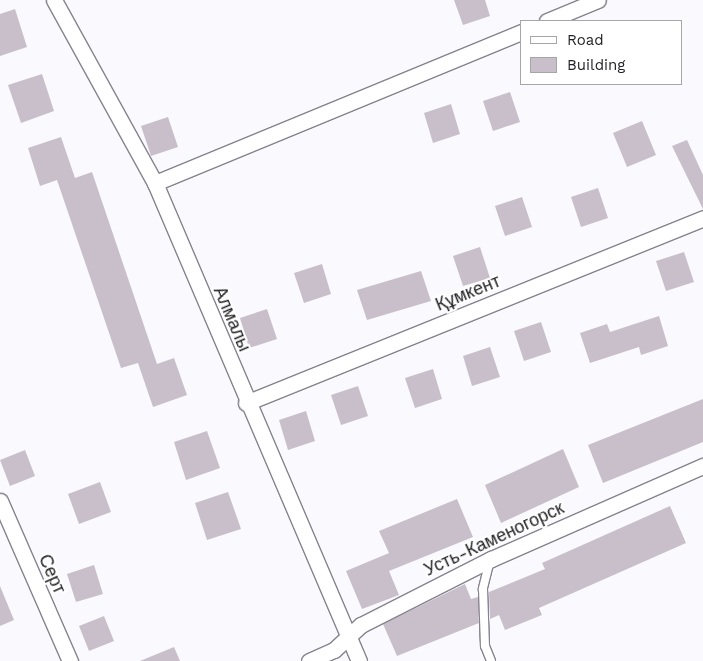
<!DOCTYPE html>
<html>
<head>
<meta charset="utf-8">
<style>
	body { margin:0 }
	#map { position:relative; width:703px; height:661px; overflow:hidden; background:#faf9fe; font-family:"Work Sans",sans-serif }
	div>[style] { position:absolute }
	.building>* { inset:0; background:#c8bfca }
	.roads { filter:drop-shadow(1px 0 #86838f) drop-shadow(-1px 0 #86838f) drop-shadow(0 1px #86838f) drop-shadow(0 -1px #86838f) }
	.lane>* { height:8px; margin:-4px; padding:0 4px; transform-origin:4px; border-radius:4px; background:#fff }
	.street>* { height:15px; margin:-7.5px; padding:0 7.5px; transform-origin:7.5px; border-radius:7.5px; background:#fff }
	span { translate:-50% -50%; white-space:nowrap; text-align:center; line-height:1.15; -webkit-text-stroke:4px #fff; paint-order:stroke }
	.street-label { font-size:18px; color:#201f23 }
	.legend { position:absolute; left:520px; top:20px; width:162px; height:65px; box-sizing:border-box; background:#fff; border:1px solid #a6a5a7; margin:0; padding:6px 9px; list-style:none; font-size:15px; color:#201f23 }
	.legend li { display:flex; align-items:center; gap:10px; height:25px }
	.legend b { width:25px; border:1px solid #a6a5a7 }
</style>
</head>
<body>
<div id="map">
	<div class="building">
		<i style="clip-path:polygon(454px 0,485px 0,490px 16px,463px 25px)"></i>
		<i style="clip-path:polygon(15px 9px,27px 47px,0 56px,0 14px)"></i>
		<i style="clip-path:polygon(42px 74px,54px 111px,21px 123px,8px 85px)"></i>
		<i style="clip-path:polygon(510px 92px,520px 122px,493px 131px,483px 101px)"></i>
		<i style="clip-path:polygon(451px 104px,460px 134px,433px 143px,424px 113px)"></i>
		<i style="clip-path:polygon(168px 117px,178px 147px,151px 156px,141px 126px)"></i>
		<i style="clip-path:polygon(642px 121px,656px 155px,627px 167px,613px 133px)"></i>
		<i style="clip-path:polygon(61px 137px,75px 178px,92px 172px,157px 364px,174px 358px,187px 395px,153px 407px,138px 363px,121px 368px,57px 180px,40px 186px,28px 148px)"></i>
		<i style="clip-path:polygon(687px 140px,703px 175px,703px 209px,672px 146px)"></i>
		<i style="clip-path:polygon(598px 188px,608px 218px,581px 227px,571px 197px)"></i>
		<i style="clip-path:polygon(522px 197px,532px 227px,505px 236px,495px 206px)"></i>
		<i style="clip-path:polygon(480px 247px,490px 278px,463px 286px,453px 256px)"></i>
		<i style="clip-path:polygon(684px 252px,694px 282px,666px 291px,656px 261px)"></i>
		<i style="clip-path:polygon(322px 264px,331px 294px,304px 303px,294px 273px)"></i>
		<i style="clip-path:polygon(421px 271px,431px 301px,367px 320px,357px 290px)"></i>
		<i style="clip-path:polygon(267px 309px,277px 339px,249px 348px,240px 318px)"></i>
		<i style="clip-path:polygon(659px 316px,668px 346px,641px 355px,639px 347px,590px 363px,580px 333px,607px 324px,610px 332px)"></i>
		<i style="clip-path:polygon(541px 322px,551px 352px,524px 361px,514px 331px)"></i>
		<i style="clip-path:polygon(490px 347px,500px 377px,472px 386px,463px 356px)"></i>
		<i style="clip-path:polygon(433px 369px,442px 399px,415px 408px,405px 378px)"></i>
		<i style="clip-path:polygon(358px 386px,368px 416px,341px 425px,331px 395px)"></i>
		<i style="clip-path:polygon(703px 399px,703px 442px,603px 483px,588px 445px)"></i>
		<i style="clip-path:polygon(306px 411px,315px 441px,288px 450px,279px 420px)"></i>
		<i style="clip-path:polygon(207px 431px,220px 468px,186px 480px,174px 442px)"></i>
		<i style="clip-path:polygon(563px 449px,579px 487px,501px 523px,485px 485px)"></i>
		<i style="clip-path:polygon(25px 450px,35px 476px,10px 486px,0 460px)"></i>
		<i style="clip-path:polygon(100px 482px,111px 512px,79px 524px,68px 494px)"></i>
		<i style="clip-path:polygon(228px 492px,241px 529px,207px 540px,195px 503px)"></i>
		<i style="clip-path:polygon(457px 499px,473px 537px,389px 571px,399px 595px,362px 609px,346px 571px,389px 553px,379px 531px)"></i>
		<i style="clip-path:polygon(670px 506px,686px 543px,539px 608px,542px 615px,505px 630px,499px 615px,490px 619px,489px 592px,545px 569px,542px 563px)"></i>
		<i style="clip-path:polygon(94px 565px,103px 594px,76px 602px,67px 574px)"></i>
		<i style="clip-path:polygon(465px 584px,471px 599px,478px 597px,479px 623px,397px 656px,383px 624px)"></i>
		<i style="clip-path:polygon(0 586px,14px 620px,0 626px)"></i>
		<i style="clip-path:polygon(104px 616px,114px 641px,89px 651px,79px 626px)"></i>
		<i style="clip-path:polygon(174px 647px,180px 661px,140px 661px)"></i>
	</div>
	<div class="roads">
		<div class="lane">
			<i style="left:490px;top:560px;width:30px;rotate:104deg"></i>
			<i style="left:483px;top:589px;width:57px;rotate:88deg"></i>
			<i style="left:485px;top:646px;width:16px;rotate:68deg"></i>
		</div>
		<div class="street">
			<i style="left:54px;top:0;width:209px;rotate:61.1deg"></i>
			<i style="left:155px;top:183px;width:520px;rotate:66.89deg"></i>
			<i style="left:547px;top:21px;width:55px;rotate:-22.4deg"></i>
			<i style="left:155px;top:183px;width:397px;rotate:-22.4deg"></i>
			<i style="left:246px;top:403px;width:493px;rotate:-22deg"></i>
			<i style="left:0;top:501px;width:175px;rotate:66.4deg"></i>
			<i style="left:309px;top:661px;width:27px;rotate:-24deg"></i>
			<i style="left:334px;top:650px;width:37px;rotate:-43deg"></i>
			<i style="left:361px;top:625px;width:146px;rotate:-26.9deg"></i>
			<i style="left:491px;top:559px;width:232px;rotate:-23.7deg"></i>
		</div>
	</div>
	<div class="street-label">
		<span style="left:468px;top:293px;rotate:-22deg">Құмкент</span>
		<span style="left:232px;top:319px;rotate:67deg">Алмалы</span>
		<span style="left:494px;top:539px;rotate:-25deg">Усть-Каменогорск</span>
		<span style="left:52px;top:574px;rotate:66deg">Серт</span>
	</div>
	<ul class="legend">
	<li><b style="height:6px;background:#fff"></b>Road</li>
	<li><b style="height:14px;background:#c8bfca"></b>Building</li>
	</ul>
</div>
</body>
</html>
